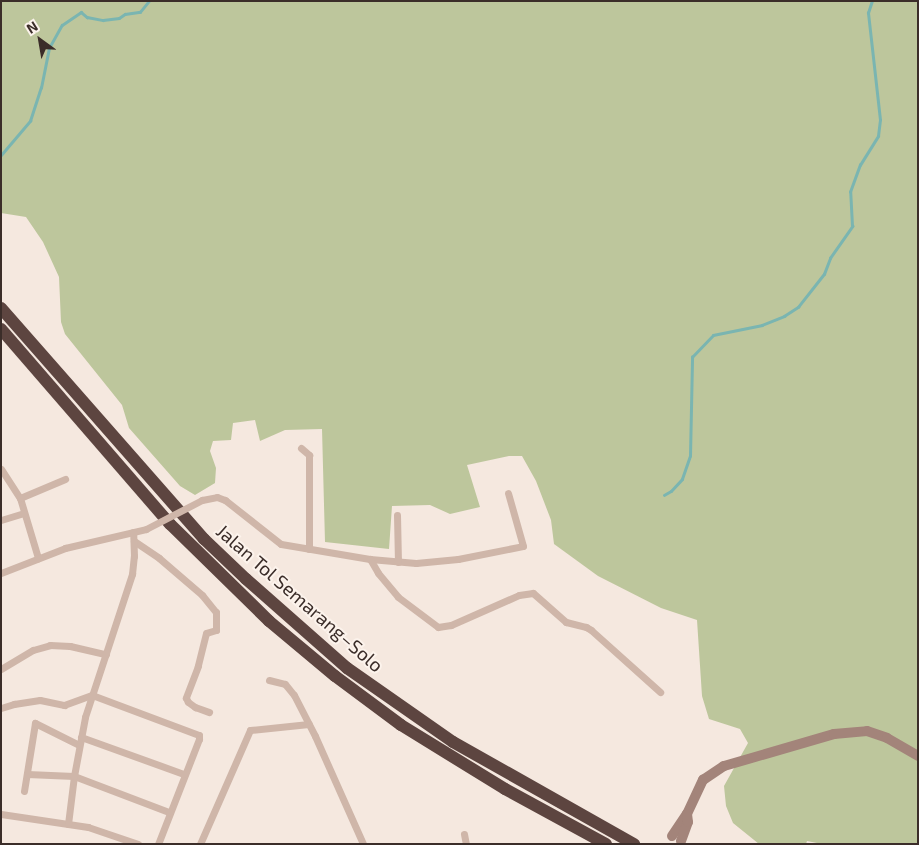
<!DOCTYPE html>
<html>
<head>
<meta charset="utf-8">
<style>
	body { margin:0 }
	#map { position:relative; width:919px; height:845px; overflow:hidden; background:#f5e8df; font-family:"Exo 2",sans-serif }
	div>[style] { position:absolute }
	.green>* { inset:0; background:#bdc69c }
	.stream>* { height:2.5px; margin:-1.25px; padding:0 1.25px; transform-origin:1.25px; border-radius:1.25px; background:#7ab5b1 }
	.street>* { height:7px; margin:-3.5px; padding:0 3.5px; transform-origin:3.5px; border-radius:3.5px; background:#cfb6a9 }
	.secondary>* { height:10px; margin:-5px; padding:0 5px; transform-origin:5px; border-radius:5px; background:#a3847a }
	.highway>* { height:12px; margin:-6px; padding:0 6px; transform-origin:6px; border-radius:6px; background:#5d4540 }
	.street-bridge>* { height:7px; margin:-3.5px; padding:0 3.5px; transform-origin:3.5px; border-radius:3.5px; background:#cfb6a9 }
	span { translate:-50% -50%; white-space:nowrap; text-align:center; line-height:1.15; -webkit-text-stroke:4px #fcf3ec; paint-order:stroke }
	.street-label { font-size:19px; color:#3b2d29 }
	.frame { position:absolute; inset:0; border:2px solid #3b2d29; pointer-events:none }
	.north { position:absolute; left:15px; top:15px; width:50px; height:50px; -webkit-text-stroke:4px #fcf3ec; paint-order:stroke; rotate:328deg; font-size:14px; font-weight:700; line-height:20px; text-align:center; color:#3b2d29 }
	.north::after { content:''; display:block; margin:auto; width:18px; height:22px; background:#3b2d29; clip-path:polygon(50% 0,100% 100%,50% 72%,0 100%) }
</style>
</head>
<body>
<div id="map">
	<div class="green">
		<i style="clip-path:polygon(1px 1px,918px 1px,918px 844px,822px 844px,807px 841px,806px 844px,759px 844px,733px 823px,726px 806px,724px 786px,748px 743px,740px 729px,709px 719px,702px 696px,697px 620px,661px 608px,598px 576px,554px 544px,551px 520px,536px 481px,522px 456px,509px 456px,467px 465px,480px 507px,450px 514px,430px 505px,392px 506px,389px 549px,325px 542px,322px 429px,285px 430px,260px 441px,255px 420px,233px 423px,231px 440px,213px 441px,210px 451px,216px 468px,215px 483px,195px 495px,180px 486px,129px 428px,122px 405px,65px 334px,61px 322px,59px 277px,43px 242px,26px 217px,1px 213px)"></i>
	</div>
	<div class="stream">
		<i style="left:1px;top:155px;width:45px;rotate:-49.5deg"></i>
		<i style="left:30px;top:121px;width:35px;rotate:-72deg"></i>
		<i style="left:41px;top:88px;width:41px;rotate:-78.7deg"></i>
		<i style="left:49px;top:48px;width:26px;rotate:-61deg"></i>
		<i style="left:62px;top:25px;width:23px;rotate:-34deg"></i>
		<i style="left:81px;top:12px;width:8px;rotate:40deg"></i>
		<i style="left:87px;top:17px;width:16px;rotate:11deg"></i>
		<i style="left:103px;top:20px;width:16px;rotate:-7deg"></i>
		<i style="left:119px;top:18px;width:7px;rotate:-34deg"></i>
		<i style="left:125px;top:14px;width:15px;rotate:-8deg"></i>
		<i style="left:140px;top:12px;width:14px;rotate:-51deg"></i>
		<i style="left:664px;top:495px;width:8px;rotate:-30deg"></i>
		<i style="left:671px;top:491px;width:16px;rotate:-47deg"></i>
		<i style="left:682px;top:479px;width:24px;rotate:-71deg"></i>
		<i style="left:690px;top:456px;width:99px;rotate:-88.8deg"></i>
		<i style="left:692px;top:357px;width:30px;rotate:-46deg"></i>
		<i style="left:713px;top:335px;width:50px;rotate:-11.5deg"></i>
		<i style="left:762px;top:325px;width:24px;rotate:-22deg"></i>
		<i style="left:784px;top:316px;width:17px;rotate:-33deg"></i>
		<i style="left:798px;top:307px;width:42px;rotate:-51.8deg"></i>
		<i style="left:824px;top:274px;width:17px;rotate:-69deg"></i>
		<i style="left:830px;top:258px;width:39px;rotate:-55deg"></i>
		<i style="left:852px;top:226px;width:34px;rotate:-93deg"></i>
		<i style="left:850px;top:192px;width:29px;rotate:-70deg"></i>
		<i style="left:860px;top:165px;width:34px;rotate:-58deg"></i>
		<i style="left:878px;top:136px;width:16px;rotate:-83deg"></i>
		<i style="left:880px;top:120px;width:108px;rotate:-96.4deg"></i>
		<i style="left:868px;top:13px;width:13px;rotate:-72deg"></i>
	</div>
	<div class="street">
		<i style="left:301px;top:448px;width:11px;rotate:41deg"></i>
		<i style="left:309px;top:455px;width:94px;rotate:90deg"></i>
		<i style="left:1px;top:469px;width:35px;rotate:57deg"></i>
		<i style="left:20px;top:498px;width:63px;rotate:73.3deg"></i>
		<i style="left:20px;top:498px;width:49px;rotate:-22.9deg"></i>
		<i style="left:202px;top:500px;width:15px;rotate:-11deg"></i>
		<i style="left:217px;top:497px;width:9px;rotate:21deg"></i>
		<i style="left:225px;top:500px;width:71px;rotate:38.2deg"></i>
		<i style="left:281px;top:544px;width:90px;rotate:9.6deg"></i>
		<i style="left:370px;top:559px;width:46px;rotate:5deg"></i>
		<i style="left:416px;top:563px;width:42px;rotate:-5.4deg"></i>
		<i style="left:458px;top:559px;width:66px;rotate:-11.3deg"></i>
		<i style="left:523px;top:546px;width:55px;rotate:-105.8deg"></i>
		<i style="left:397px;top:515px;width:47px;rotate:88.8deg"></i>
		<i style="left:1px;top:520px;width:24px;rotate:-17deg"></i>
		<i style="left:134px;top:541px;width:30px;rotate:34deg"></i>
		<i style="left:159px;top:558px;width:57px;rotate:40.7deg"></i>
		<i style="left:202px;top:595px;width:22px;rotate:51deg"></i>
		<i style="left:216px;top:612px;width:18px;rotate:90deg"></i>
		<i style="left:216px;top:630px;width:10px;rotate:163deg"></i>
		<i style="left:206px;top:633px;width:34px;rotate:104deg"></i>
		<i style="left:198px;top:666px;width:34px;rotate:111deg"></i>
		<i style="left:186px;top:698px;width:4px;rotate:63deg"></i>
		<i style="left:188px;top:702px;width:9px;rotate:36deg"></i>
		<i style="left:195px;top:707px;width:15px;rotate:20deg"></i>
		<i style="left:370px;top:559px;width:16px;rotate:60deg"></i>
		<i style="left:378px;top:573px;width:31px;rotate:50deg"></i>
		<i style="left:398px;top:597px;width:50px;rotate:36.9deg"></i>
		<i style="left:438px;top:627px;width:13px;rotate:-9deg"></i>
		<i style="left:451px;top:625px;width:74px;rotate:-23.8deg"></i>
		<i style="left:519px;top:595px;width:14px;rotate:-8deg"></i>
		<i style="left:533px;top:593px;width:44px;rotate:41.3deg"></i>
		<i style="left:566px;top:622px;width:21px;rotate:14deg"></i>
		<i style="left:586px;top:627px;width:6px;rotate:31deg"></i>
		<i style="left:591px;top:630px;width:93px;rotate:41.9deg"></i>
		<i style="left:1px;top:573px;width:69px;rotate:-21.3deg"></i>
		<i style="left:65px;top:548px;width:83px;rotate:-13.2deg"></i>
		<i style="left:1px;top:669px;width:37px;rotate:-31deg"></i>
		<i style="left:33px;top:650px;width:18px;rotate:-16deg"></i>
		<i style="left:50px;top:645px;width:20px;rotate:3deg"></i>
		<i style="left:70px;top:646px;width:37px;rotate:13deg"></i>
		<i style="left:269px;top:680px;width:16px;rotate:14deg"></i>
		<i style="left:285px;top:684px;width:14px;rotate:51deg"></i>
		<i style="left:294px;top:695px;width:46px;rotate:62.9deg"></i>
		<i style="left:315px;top:736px;width:118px;rotate:66deg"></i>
		<i style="left:1px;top:708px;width:14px;rotate:-17deg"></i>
		<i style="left:14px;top:704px;width:26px;rotate:-9deg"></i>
		<i style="left:40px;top:700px;width:25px;rotate:12deg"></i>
		<i style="left:64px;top:705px;width:30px;rotate:-20deg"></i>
		<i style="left:92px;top:695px;width:114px;rotate:20.5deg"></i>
		<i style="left:199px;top:735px;width:4px;rotate:90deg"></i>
		<i style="left:199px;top:739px;width:113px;rotate:111.3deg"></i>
		<i style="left:81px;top:737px;width:109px;rotate:19.8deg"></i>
		<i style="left:27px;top:774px;width:47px;rotate:2.4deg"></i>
		<i style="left:74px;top:776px;width:102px;rotate:20.8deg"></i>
		<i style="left:24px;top:791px;width:69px;rotate:-80.8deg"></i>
		<i style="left:35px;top:723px;width:49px;rotate:26.6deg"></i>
		<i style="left:1px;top:814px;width:88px;rotate:8.5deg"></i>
		<i style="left:88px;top:827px;width:53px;rotate:18.8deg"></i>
		<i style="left:68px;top:824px;width:48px;rotate:-82.9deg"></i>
		<i style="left:74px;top:776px;width:60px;rotate:-79.4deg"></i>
		<i style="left:85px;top:717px;width:151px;rotate:-71.8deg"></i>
		<i style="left:132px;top:574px;width:18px;rotate:-84deg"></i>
		<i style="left:134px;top:556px;width:24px;rotate:-92deg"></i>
		<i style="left:464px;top:834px;width:10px;rotate:79deg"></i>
		<i style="left:200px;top:844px;width:124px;rotate:-66.3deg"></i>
		<i style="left:250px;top:730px;width:59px;rotate:-5.8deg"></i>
	</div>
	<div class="secondary">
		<i style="left:672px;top:836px;width:27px;rotate:-56deg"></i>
		<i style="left:687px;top:814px;width:38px;rotate:-65deg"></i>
		<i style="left:703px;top:780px;width:25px;rotate:-34deg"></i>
		<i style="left:724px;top:766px;width:115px;rotate:-16.2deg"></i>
		<i style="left:834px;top:734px;width:33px;rotate:-5deg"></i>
		<i style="left:867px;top:731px;width:21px;rotate:19deg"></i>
		<i style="left:887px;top:738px;width:36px;rotate:30deg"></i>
		<i style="left:681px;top:841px;width:20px;rotate:-70deg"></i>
		<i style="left:688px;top:822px;width:8px;rotate:-97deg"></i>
	</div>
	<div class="highway">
		<i style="left:1px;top:308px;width:308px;rotate:48.7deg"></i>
		<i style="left:204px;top:539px;width:58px;rotate:43.6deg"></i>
		<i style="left:246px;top:579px;width:135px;rotate:41.4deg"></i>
		<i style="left:347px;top:668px;width:129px;rotate:34.9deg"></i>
		<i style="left:453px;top:742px;width:208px;rotate:29.4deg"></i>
		<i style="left:1px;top:329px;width:258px;rotate:49.1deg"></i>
		<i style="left:170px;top:524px;width:139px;rotate:44.4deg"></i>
		<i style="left:269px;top:621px;width:86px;rotate:39.8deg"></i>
		<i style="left:335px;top:676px;width:82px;rotate:36.6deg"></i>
		<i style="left:401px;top:725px;width:122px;rotate:31.6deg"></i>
		<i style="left:505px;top:789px;width:115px;rotate:28.6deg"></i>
	</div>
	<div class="street-bridge">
		<i style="left:146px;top:529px;width:63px;rotate:-27.4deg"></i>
	</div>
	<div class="street-label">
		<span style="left:300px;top:598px;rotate:41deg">Jalan Tol Semarang–Solo</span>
	</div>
	<div class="frame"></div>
	<div class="north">N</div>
</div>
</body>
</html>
